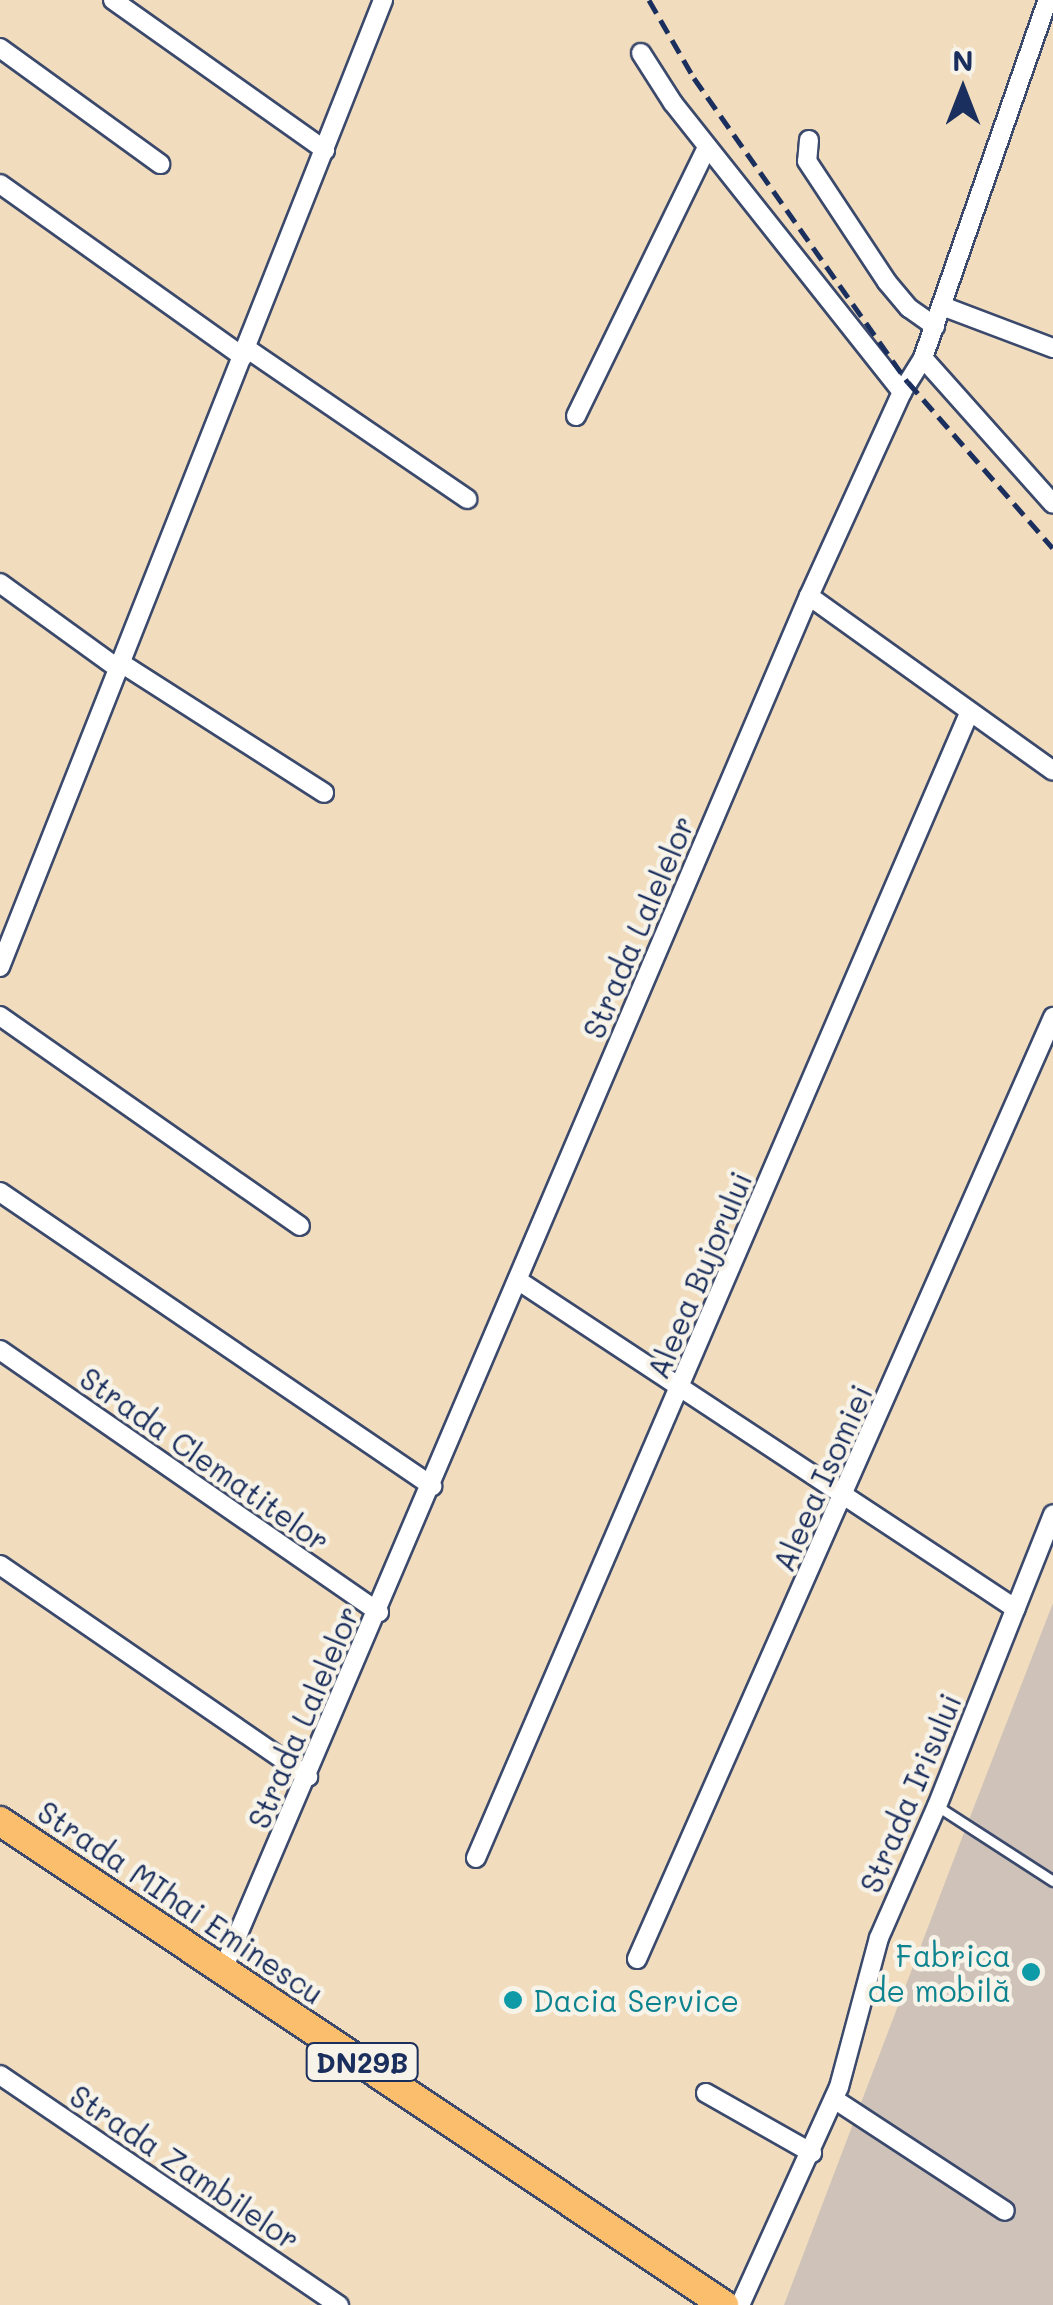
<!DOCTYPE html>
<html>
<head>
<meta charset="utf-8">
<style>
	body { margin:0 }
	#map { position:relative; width:1053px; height:2305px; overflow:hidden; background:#f1ddbd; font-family:Mali,sans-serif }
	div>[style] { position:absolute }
	.industrial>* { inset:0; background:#cec2b9 }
	.roads { filter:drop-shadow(2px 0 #3b496c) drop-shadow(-2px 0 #3b496c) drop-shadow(0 2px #3b496c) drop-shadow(0 -2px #3b496c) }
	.service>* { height:9px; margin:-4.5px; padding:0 4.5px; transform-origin:4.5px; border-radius:4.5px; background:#fff }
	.minor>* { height:18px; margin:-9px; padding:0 9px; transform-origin:9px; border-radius:9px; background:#fff }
	.primary>* { height:28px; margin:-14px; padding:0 14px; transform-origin:14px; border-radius:14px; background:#fabe6d }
	.rail>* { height:5px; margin-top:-2.5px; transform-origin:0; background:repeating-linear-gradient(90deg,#1b2f5e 0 15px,transparent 0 23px) }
	.dots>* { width:28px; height:28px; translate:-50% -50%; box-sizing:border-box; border:5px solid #f7f3e8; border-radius:50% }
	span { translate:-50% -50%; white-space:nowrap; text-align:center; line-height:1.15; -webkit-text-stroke:9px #f7f3e8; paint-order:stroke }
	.shield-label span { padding:2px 8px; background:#f7f3e8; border:2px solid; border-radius:8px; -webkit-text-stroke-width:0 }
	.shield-label { font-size:28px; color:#1b2f5e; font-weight:700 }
	.street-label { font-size:30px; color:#1b2f5e }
	.culture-label { font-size:30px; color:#0d838f }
	.right { translate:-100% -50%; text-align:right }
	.left { translate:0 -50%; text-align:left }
	.north { position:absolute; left:913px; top:40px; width:100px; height:100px; -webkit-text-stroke:8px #f7f3e8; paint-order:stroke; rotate:0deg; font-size:28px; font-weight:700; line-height:40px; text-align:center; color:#1b2f5e }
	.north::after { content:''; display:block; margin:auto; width:35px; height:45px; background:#1b2f5e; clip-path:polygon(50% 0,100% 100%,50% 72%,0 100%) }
</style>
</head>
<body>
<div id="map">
	<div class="industrial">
		<i style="clip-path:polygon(1053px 1603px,1053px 2305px,784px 2305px,965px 1830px)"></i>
	</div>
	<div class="roads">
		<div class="service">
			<i style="left:937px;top:1806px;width:138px;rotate:32.9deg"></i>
		</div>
		<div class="minor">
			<i style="left:113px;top:0;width:260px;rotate:35.3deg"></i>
			<i style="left:0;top:48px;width:198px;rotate:35.9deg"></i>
			<i style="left:641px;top:53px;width:59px;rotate:57.4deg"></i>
			<i style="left:673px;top:103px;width:369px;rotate:51.6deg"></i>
			<i style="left:809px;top:140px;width:21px;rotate:95deg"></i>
			<i style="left:807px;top:161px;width:145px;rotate:56.5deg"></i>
			<i style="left:887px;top:282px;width:34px;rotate:50deg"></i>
			<i style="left:909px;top:308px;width:32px;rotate:35deg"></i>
			<i style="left:0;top:184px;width:298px;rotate:35.4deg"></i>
			<i style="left:942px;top:306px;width:119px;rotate:20.7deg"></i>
			<i style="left:246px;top:348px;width:268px;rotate:34.3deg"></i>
			<i style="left:923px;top:358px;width:195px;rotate:48.3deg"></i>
			<i style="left:576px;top:416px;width:299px;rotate:-64deg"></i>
			<i style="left:0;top:583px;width:147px;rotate:35.9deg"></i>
			<i style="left:809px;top:596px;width:300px;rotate:35.6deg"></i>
			<i style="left:121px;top:663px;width:241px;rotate:32.6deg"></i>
			<i style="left:0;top:967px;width:1040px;rotate:-68.39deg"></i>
			<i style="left:0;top:1016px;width:366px;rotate:35deg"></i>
			<i style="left:0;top:1192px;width:523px;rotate:34.24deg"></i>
			<i style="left:519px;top:1281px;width:595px;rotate:33.42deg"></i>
			<i style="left:0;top:1350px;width:461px;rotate:34.7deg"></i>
			<i style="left:0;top:1565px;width:374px;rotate:34.5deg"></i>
			<i style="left:476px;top:1858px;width:1247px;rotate:-66.7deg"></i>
			<i style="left:637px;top:1959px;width:1030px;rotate:-66.17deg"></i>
			<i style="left:223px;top:1969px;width:1493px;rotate:-66.89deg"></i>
			<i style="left:809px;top:596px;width:224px;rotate:-65.5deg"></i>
			<i style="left:902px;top:392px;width:40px;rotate:-58deg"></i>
			<i style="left:923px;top:358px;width:379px;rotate:-70.8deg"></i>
			<i style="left:0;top:2075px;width:410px;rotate:34.2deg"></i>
			<i style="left:706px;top:2093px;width:122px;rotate:29.5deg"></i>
			<i style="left:834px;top:2099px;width:204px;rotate:33.2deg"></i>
			<i style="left:740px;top:2305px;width:239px;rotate:-65.6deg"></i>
			<i style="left:839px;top:2087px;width:154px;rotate:-75deg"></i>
			<i style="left:879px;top:1938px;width:144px;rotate:-66.3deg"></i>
			<i style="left:937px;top:1806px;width:314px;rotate:-68.3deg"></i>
		</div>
		<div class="primary">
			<i style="left:0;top:1821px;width:871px;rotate:33.76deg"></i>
		</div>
	</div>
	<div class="rail">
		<i style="left:649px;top:0;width:90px;rotate:60deg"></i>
		<i style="left:694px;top:78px;width:372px;rotate:54.9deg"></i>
		<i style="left:908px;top:382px;width:220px;rotate:48.9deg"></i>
	</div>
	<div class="dots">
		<i style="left:1031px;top:1972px;background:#0f9aa8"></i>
		<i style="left:513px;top:2000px;background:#0f9aa8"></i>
	</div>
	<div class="shield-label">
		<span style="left:362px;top:2062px">DN29B</span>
	</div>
	<div class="street-label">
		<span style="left:638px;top:927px;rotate:-67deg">Strada Lalelelor</span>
		<span style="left:699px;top:1275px;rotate:-67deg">Aleea Bujorului</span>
		<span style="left:205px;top:1459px;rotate:35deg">Strada Clematitelor</span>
		<span style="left:822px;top:1478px;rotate:-66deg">Aleea Isomiei</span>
		<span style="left:303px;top:1717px;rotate:-67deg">Strada Lalelelor</span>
		<span style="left:910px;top:1793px;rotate:-67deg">Strada Irisului</span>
		<span style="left:181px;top:1902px;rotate:34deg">Strada MIhai Eminescu</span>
		<span style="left:185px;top:2167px;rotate:34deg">Strada Zambilelor</span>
	</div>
	<div class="culture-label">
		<span class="right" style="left:1011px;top:1972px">Fabrica<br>de mobilă</span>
		<span class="left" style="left:533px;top:2000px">Dacia Service</span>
	</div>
	<div class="north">N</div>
</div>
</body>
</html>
